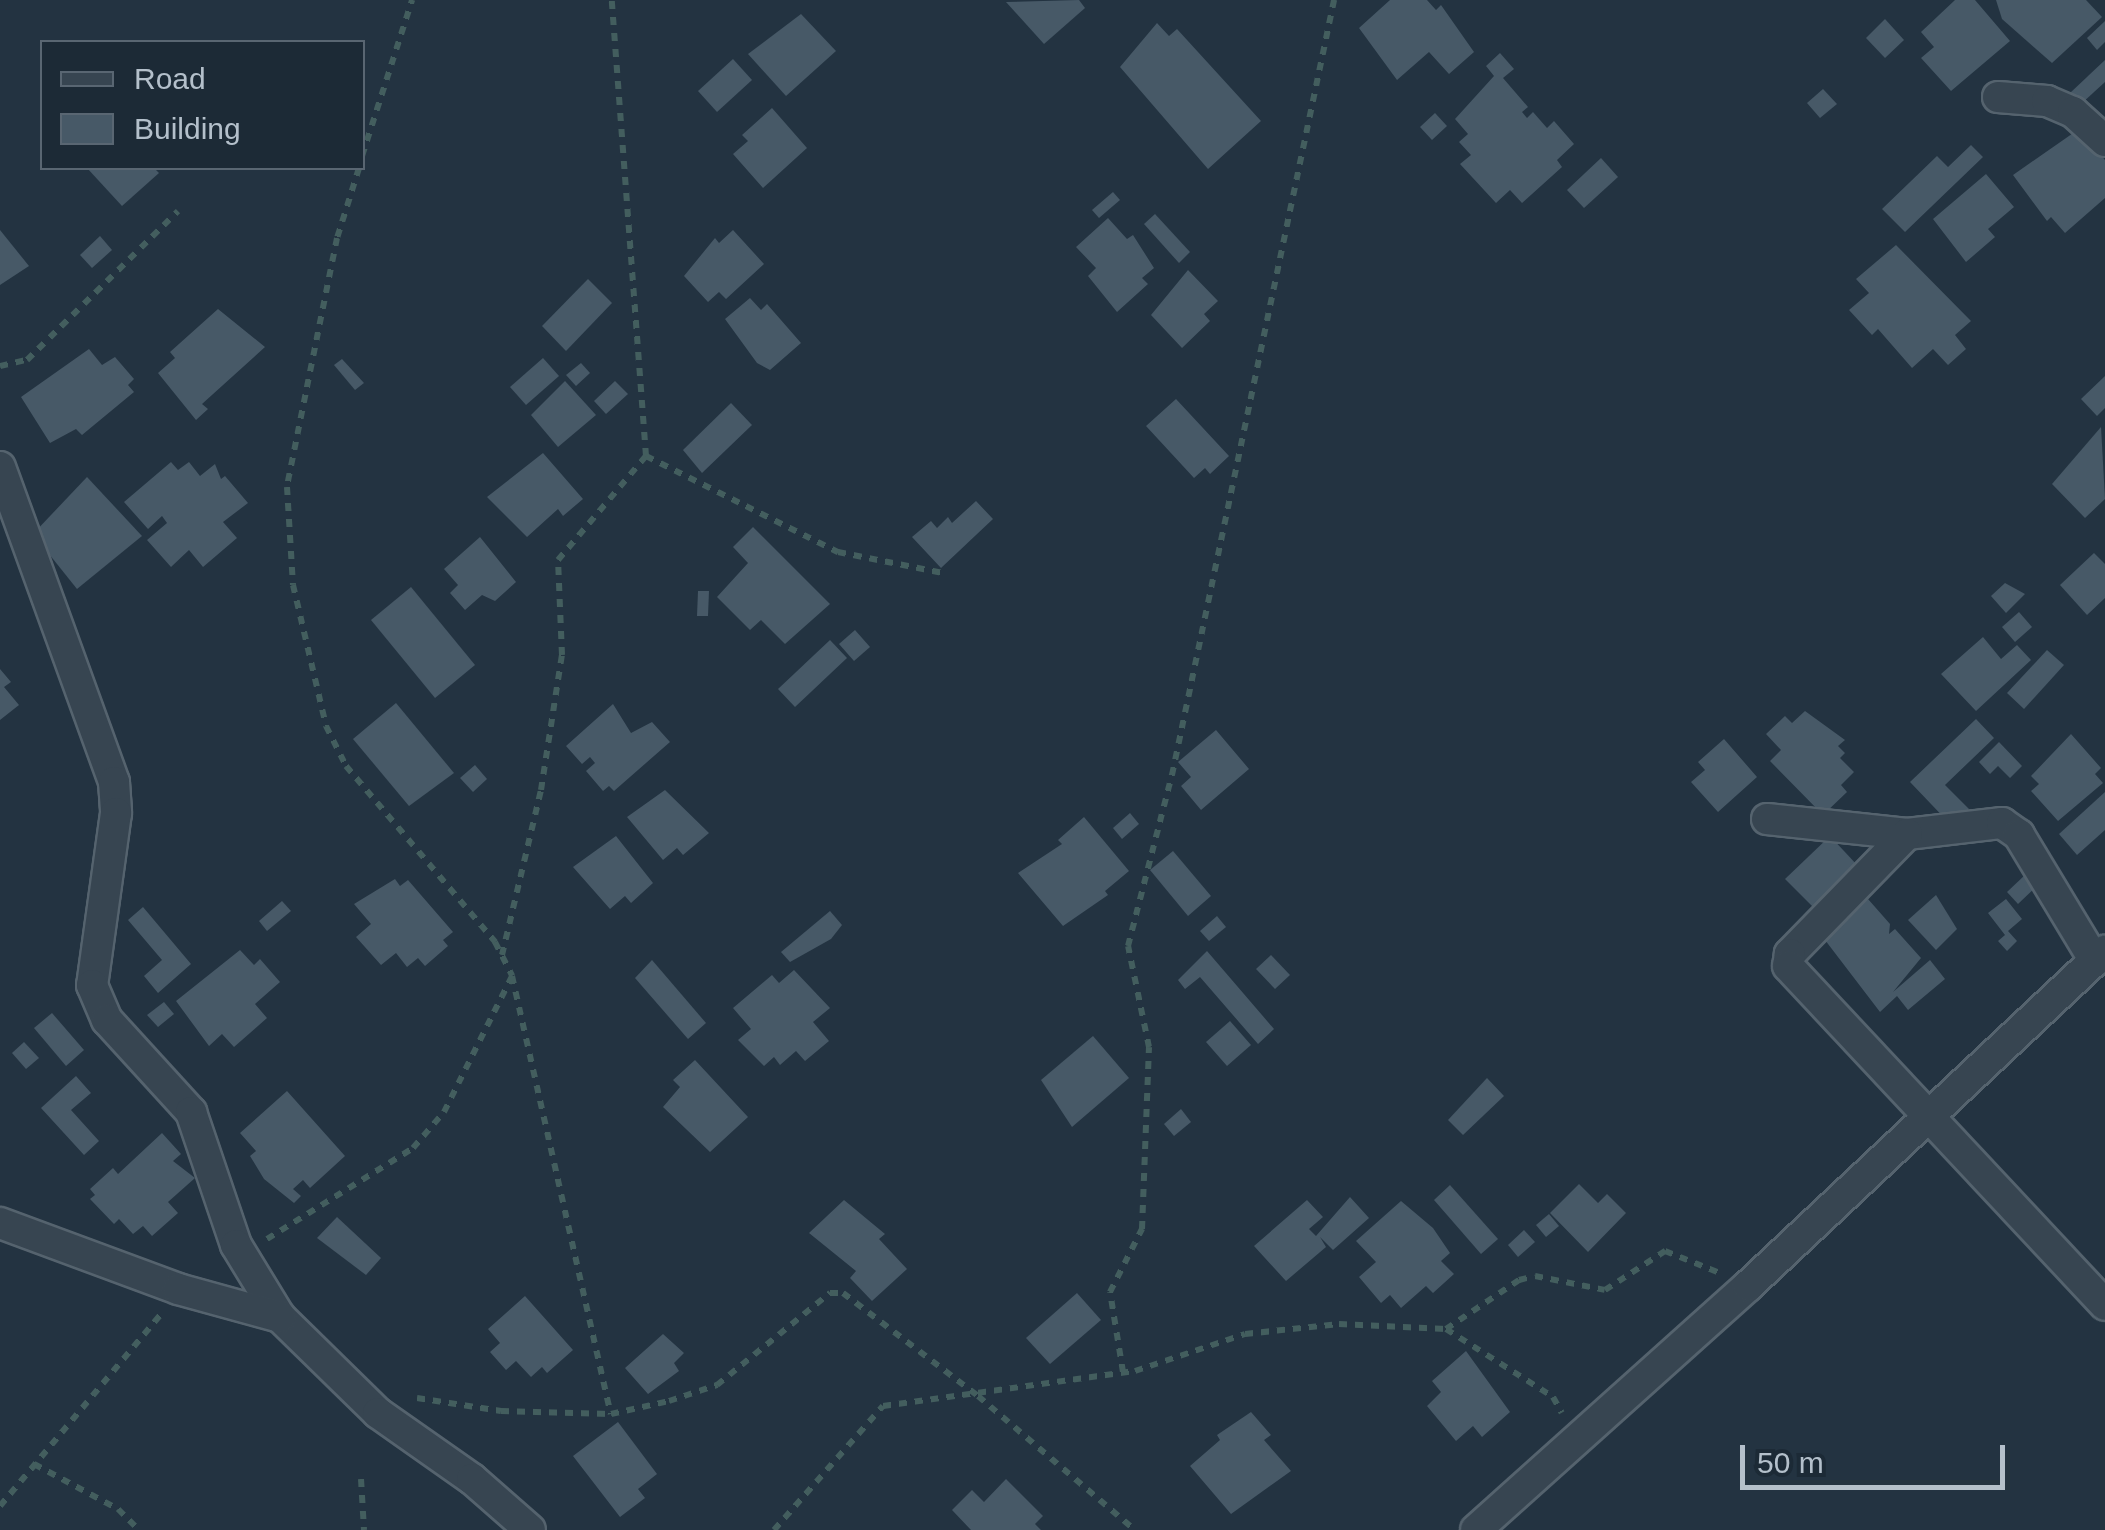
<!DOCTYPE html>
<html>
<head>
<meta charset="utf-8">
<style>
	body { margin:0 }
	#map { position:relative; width:2105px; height:1530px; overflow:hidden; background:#233341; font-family:Helvetica,sans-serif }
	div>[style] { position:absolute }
	.building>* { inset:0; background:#475967 }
	.path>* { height:6px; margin-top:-3px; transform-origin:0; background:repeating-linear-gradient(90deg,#435e5e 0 8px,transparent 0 16px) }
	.roads { filter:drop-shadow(2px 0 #55636e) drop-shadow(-2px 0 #55636e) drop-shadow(0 2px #55636e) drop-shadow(0 -2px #55636e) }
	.street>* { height:30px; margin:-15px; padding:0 15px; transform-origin:15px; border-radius:15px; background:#374551 }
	span { translate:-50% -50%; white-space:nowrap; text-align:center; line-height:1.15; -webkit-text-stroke:8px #1c2a36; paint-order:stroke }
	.legend { position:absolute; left:40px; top:40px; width:325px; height:130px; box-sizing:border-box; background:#1c2a36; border:2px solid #596672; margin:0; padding:12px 18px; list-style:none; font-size:30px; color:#b4c0cb }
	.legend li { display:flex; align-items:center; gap:20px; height:50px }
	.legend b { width:50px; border:2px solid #596672 }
	.scale { position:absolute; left:1740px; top:1445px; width:265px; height:45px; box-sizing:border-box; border:5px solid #b4c0cb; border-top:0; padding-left:12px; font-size:30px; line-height:35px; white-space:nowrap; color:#b4c0cb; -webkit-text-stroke:8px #1c2a36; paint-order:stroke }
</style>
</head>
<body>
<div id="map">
	<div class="building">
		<i style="clip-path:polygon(1079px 0,1085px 8px,1044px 44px,1006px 2px)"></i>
		<i style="clip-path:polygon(1390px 0,1427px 0,1436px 10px,1441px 5px,1474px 52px,1449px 74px,1429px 52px,1397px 80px,1359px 28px)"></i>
		<i style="clip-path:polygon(1955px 0,1975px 0,2010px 41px,1951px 91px,1921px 58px,1934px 47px,1921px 32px)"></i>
		<i style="clip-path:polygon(1996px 0,2086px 0,2102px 17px,2052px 63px,2002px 19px)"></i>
		<i style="clip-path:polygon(801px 14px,836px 51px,786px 96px,748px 54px)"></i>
		<i style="clip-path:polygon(1885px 19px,1904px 40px,1885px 58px,1866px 38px)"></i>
		<i style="clip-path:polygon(2105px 21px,2105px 42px,2097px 50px,2087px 38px)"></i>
		<i style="clip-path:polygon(1157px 23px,1169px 36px,1177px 29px,1261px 121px,1208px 169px,1120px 67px)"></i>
		<i style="clip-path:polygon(1500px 53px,1514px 69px,1503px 78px,1528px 107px,1522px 112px,1527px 118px,1533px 112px,1547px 128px,1554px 121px,1574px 144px,1557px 160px,1562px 167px,1522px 203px,1510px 190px,1496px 203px,1460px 164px,1471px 155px,1459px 142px,1468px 134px,1455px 119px,1494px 76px,1486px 66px)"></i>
		<i style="clip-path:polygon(733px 59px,752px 80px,717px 112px,698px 91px)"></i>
		<i style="clip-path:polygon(2105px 60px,2105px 82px,2081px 104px,2070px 93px)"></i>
		<i style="clip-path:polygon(1823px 89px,1837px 104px,1820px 118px,1807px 103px)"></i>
		<i style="clip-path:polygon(772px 108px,807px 148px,763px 188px,733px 154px,748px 141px,742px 135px)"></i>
		<i style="clip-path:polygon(1435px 113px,1447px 126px,1432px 140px,1420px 127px)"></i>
		<i style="clip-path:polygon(2079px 129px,2105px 160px,2105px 198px,2065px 233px,2051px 217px,2047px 221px,2013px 175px)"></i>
		<i style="clip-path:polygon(1971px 145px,1983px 157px,1905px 232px,1882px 209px,1937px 156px,1948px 167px)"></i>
		<i style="clip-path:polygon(1601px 158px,1618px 177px,1584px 208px,1567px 190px)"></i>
		<i style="clip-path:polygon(87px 168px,154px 168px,159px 173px,122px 206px)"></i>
		<i style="clip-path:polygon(1986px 174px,2014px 207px,1988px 229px,1995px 237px,1966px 262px,1933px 219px)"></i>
		<i style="clip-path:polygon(1113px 192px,1120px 200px,1099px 218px,1092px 210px)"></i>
		<i style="clip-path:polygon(1155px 214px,1190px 252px,1179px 263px,1144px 224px)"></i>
		<i style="clip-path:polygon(1108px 218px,1127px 239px,1133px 235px,1154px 268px,1142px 278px,1148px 284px,1117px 312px,1088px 276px,1096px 268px,1076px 247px)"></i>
		<i style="clip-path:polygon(0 230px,29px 266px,0 285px)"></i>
		<i style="clip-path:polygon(733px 230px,764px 264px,726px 299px,719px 292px,708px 302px,684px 276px,715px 238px,719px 243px)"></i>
		<i style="clip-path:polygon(100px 236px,112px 250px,92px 268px,80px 255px)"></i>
		<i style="clip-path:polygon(1896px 245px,1971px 321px,1955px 335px,1966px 349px,1948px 365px,1933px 349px,1912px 368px,1878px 329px,1872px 335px,1849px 310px,1869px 293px,1856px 279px)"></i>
		<i style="clip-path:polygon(1188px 270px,1218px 301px,1204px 314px,1210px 321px,1182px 348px,1151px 315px)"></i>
		<i style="clip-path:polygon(588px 279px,612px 303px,566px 351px,542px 326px)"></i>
		<i style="clip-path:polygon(750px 298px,761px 310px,767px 304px,801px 343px,770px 370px,757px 363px,725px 319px)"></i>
		<i style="clip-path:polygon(218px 309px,265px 347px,202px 404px,208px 409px,196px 420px,158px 373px,175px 358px,170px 352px)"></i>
		<i style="clip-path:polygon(89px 349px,102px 365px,115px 357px,134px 379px,128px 385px,134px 392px,82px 435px,76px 429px,50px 443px,21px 397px)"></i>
		<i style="clip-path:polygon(543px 358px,559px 376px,526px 405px,510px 387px)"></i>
		<i style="clip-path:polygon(342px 359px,364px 383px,355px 390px,334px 365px)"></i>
		<i style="clip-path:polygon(581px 363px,590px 373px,576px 386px,566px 375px)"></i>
		<i style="clip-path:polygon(2105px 376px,2105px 408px,2097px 416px,2081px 399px)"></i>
		<i style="clip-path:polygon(565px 381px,596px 415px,558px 447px,531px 415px)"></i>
		<i style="clip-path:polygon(615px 381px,628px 394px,606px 414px,594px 401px)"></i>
		<i style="clip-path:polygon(1176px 399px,1229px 456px,1210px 474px,1205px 468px,1194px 478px,1146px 426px)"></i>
		<i style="clip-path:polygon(731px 403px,752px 425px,702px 473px,683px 450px)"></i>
		<i style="clip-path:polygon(2101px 427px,2105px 499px,2085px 518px,2052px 484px)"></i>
		<i style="clip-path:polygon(543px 453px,583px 499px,563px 516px,558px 509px,527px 537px,487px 497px)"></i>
		<i style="clip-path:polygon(171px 462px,178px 470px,189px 462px,200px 476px,215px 464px,221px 479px,225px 476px,248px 503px,223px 522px,237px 538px,203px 567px,189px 550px,171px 567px,147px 540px,167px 523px,162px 516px,148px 529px,124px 502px)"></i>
		<i style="clip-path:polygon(87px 477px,142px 536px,77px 589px,33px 534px)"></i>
		<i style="clip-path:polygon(976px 501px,993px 519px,941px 568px,912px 537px,931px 521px,937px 528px,948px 517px,952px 523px)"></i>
		<i style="clip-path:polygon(753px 527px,830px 604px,785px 644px,761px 620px,750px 630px,717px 597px,748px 563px,733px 547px)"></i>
		<i style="clip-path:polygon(480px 537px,516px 582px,495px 601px,482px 595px,465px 610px,450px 593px,458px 585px,444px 569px)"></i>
		<i style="clip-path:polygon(2094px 553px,2105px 564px,2105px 598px,2087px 615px,2060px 585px)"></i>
		<i style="clip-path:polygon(2005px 583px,2025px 594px,2006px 613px,1991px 596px)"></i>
		<i style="clip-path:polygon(411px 587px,475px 665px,435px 698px,371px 620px)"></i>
		<i style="clip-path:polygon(698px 591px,709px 591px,708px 616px,697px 616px)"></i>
		<i style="clip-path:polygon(2019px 612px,2032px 627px,2015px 642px,2002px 627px)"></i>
		<i style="clip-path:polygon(855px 630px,870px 647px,854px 661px,839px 644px)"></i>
		<i style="clip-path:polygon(1983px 637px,2001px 659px,2017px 645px,2031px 660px,1976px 711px,1941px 674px)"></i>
		<i style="clip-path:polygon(830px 640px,847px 658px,795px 707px,778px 689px)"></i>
		<i style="clip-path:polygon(2047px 650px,2064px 665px,2024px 709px,2007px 693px)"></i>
		<i style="clip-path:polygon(0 669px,11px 682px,4px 687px,19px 705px,0 720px)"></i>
		<i style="clip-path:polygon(396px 703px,454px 773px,409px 806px,353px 739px)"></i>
		<i style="clip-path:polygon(613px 704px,631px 733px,652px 722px,670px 742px,614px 791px,609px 786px,603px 791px,586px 771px,595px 763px,590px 757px,582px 764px,566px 746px)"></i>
		<i style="clip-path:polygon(1805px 711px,1845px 740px,1838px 746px,1845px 753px,1840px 758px,1854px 772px,1841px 785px,1847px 792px,1823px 815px,1770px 761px,1781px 750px,1766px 734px,1785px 716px,1792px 723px)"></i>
		<i style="clip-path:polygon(1976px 719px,1994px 738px,1945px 785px,1969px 809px,1952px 826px,1910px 782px)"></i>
		<i style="clip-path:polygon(1216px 730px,1249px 769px,1201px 810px,1181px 786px,1191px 777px,1178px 762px)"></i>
		<i style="clip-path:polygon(2071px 734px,2101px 768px,2095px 774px,2103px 783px,2058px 821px,2031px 791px,2039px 784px,2031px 776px)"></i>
		<i style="clip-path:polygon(1724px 739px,1757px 777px,1718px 812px,1691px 782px,1705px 770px,1698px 762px)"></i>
		<i style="clip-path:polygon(1999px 742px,2022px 766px,2010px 778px,1998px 766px,1990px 774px,1979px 762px)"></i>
		<i style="clip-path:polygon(475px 765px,487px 779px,473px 792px,460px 778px)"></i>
		<i style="clip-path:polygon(665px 790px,709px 833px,683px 855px,677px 848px,663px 860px,627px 817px)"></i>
		<i style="clip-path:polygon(2105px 792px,2105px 830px,2077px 855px,2059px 834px)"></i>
		<i style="clip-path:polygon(1130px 813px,1139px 824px,1122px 839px,1113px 828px)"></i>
		<i style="clip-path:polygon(1084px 817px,1129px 871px,1105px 891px,1108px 895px,1063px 926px,1018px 873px,1062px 844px,1058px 840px)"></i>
		<i style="clip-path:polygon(616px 836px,653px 883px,631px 903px,625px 896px,610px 909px,573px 867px)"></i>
		<i style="clip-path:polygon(1830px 836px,1858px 866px,1814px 908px,1785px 879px)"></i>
		<i style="clip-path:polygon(1173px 851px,1211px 896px,1188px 916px,1150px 870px)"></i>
		<i style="clip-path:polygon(2026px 874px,2038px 885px,2018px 904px,2007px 892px)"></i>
		<i style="clip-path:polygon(395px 879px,400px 886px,408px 880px,453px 932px,443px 940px,448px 946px,425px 966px,418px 958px,407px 967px,396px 953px,381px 965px,356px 937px,371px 924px,354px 904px)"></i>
		<i style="clip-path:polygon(1936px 895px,1957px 929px,1936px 950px,1908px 920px)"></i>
		<i style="clip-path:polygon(1868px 899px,1890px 924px,1889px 934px,1895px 929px,1921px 958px,1893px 992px,1930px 960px,1945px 979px,1908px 1010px,1897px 996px,1880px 1012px,1825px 940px,1827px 930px)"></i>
		<i style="clip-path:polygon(2006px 899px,2022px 919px,2008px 931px,2017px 941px,2007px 951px,1998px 941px,2005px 935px,1988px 913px)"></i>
		<i style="clip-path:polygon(282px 901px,291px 911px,267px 931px,259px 921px)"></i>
		<i style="clip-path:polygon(143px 907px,191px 964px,158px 993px,144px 976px,162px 960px,128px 920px)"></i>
		<i style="clip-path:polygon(830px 911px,842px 925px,831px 939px,790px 962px,781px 952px)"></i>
		<i style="clip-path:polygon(1217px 916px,1226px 927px,1209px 941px,1200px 931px)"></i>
		<i style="clip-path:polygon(240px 950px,254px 965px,260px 959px,280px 982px,255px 1004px,267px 1018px,234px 1047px,222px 1034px,209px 1046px,176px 1001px)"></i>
		<i style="clip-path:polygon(1207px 951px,1274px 1029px,1258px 1044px,1200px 977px,1185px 989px,1178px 980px)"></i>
		<i style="clip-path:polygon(1271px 955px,1290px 975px,1275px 989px,1256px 969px)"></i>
		<i style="clip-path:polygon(652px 960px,706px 1023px,688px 1039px,635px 978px)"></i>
		<i style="clip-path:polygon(794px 970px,830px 1008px,813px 1022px,829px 1041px,805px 1061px,796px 1051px,780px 1065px,774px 1057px,764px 1066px,738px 1040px,751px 1029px,733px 1008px,772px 975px,779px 983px)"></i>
		<i style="clip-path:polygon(164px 1002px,174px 1014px,158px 1027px,147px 1015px)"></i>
		<i style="clip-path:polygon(52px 1013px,84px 1050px,66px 1066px,34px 1028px)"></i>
		<i style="clip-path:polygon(1230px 1021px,1251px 1045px,1227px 1066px,1206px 1042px)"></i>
		<i style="clip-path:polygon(1093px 1036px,1129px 1078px,1072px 1127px,1041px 1080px)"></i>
		<i style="clip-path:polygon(24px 1042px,39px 1058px,26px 1069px,12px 1053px)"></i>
		<i style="clip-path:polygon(695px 1060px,748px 1117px,710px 1152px,663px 1107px,680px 1087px,673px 1080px)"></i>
		<i style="clip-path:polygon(76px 1076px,91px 1093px,71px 1110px,99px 1141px,84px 1155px,41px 1108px)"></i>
		<i style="clip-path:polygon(1487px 1078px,1504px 1096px,1463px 1135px,1448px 1120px)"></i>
		<i style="clip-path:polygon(287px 1091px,345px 1156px,310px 1188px,303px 1180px,293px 1189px,301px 1196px,294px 1203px,264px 1179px,250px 1156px,256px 1151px,240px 1133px)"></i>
		<i style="clip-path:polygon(1181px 1109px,1191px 1122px,1174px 1136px,1164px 1124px)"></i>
		<i style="clip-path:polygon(162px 1133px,181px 1154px,173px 1161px,195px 1178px,168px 1202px,178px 1213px,152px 1236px,143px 1226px,133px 1234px,119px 1219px,114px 1224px,90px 1199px,95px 1195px,90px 1189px,113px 1168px,118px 1174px)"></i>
		<i style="clip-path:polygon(1579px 1184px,1598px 1203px,1607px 1194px,1626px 1213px,1588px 1252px,1550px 1213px)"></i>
		<i style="clip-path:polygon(1450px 1185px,1498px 1239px,1481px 1254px,1434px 1200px)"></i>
		<i style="clip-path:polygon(1350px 1197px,1369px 1218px,1333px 1250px,1320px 1237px,1326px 1247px,1286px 1281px,1254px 1246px,1307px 1200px,1323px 1217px,1309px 1229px,1316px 1236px)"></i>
		<i style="clip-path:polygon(844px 1200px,885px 1234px,879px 1239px,907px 1269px,872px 1301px,850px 1278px,856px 1271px,809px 1233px)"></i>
		<i style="clip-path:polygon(1401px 1201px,1433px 1228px,1450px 1253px,1441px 1261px,1454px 1274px,1433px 1293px,1426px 1286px,1401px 1308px,1390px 1295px,1381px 1303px,1359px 1277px,1376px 1262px,1356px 1241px)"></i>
		<i style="clip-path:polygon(1549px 1214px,1559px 1226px,1546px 1237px,1536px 1225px)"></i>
		<i style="clip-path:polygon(337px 1217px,381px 1258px,366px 1275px,317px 1238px)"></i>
		<i style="clip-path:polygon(1524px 1230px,1535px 1242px,1518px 1257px,1508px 1245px)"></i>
		<i style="clip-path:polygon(1077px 1293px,1101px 1320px,1050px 1364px,1026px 1338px)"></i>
		<i style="clip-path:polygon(525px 1296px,573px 1350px,547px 1373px,542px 1367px,531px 1377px,516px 1361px,506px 1370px,490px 1352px,500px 1343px,488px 1329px)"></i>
		<i style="clip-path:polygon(663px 1334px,684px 1353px,674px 1363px,679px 1371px,648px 1394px,625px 1368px)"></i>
		<i style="clip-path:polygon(1466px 1351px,1510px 1412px,1482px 1437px,1473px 1426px,1456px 1441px,1427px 1406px,1441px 1392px,1432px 1381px)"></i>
		<i style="clip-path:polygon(1251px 1412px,1271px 1435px,1264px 1440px,1291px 1471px,1231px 1514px,1190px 1466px,1220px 1440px,1217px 1435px)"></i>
		<i style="clip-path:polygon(618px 1422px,657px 1474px,638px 1489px,645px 1498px,620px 1517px,573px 1456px)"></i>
		<i style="clip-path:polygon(1006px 1479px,1043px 1516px,1035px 1524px,1041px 1530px,971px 1530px,952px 1510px,972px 1490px,984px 1502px)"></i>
	</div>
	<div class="path">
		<i style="left:362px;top:156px;width:164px;rotate:-72.2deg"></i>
		<i style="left:359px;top:168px;width:73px;rotate:107.4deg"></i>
		<i style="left:337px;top:238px;width:254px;rotate:101.4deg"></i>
		<i style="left:287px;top:487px;width:98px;rotate:86.5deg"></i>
		<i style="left:293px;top:585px;width:145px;rotate:76.8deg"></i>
		<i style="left:326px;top:726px;width:45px;rotate:63.4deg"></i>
		<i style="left:346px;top:766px;width:231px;rotate:49.7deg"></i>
		<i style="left:495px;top:942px;width:38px;rotate:63deg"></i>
		<i style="left:512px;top:976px;width:449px;rotate:77.3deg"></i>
		<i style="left:0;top:366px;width:28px;rotate:-13deg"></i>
		<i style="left:27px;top:360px;width:212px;rotate:-44.6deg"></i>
		<i style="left:646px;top:456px;width:215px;rotate:26.6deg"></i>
		<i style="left:838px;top:552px;width:107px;rotate:11.3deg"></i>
		<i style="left:502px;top:955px;width:170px;rotate:-76.7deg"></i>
		<i style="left:541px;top:790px;width:137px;rotate:-81.2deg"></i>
		<i style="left:562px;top:655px;width:95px;rotate:-92.4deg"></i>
		<i style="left:558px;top:560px;width:136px;rotate:-49.8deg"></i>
		<i style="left:646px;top:456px;width:457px;rotate:-94.3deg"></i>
		<i style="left:267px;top:1239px;width:172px;rotate:-31.9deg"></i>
		<i style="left:413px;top:1148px;width:48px;rotate:-49.3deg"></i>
		<i style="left:444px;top:1112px;width:152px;rotate:-63.4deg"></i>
		<i style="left:1446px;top:1329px;width:88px;rotate:-33.9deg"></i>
		<i style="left:1519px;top:1280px;width:16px;rotate:-14deg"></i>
		<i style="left:1535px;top:1276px;width:71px;rotate:11.3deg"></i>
		<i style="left:1605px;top:1290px;width:72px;rotate:-33deg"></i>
		<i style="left:1665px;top:1251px;width:59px;rotate:21.8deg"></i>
		<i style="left:1123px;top:1372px;width:81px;rotate:-99.2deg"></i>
		<i style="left:1110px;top:1292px;width:71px;rotate:-63.1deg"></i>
		<i style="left:1142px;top:1229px;width:182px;rotate:-87.8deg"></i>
		<i style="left:1149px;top:1047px;width:103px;rotate:-101.7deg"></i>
		<i style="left:1128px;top:946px;width:177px;rotate:-75.6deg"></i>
		<i style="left:1172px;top:775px;width:792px;rotate:-78.19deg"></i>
		<i style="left:417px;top:1398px;width:85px;rotate:8.8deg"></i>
		<i style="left:501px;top:1411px;width:110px;rotate:1.6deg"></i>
		<i style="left:611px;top:1414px;width:59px;rotate:-12.6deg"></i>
		<i style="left:669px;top:1401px;width:51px;rotate:-18.4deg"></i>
		<i style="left:717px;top:1385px;width:146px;rotate:-39.2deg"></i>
		<i style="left:830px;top:1293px;width:13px"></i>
		<i style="left:843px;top:1293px;width:170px;rotate:37.3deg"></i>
		<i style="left:978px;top:1396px;width:206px;rotate:40.5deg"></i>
		<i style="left:34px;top:1464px;width:95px;rotate:28.2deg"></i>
		<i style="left:118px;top:1509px;width:30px;rotate:45deg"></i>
		<i style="left:361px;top:1479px;width:51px;rotate:86.6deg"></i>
		<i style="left:0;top:1506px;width:249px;rotate:-50deg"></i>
		<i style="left:774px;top:1530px;width:165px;rotate:-48.7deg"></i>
		<i style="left:883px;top:1406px;width:254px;rotate:-7.9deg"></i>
		<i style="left:1135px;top:1371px;width:116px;rotate:-18.6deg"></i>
		<i style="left:1245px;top:1334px;width:95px;rotate:-6.1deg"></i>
		<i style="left:1339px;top:1324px;width:107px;rotate:2.7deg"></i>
		<i style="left:1446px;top:1329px;width:127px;rotate:32.4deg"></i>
		<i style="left:1553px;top:1397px;width:18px;rotate:61deg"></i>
	</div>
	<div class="roads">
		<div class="street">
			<i style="left:1998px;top:97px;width:49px;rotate:4.7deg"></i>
			<i style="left:2047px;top:101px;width:28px;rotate:23deg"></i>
			<i style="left:2073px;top:112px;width:43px;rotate:42.2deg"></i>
			<i style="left:0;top:467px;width:335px;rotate:70.1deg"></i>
			<i style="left:114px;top:782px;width:31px;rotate:86deg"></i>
			<i style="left:116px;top:813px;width:174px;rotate:97.9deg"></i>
			<i style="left:92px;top:985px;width:38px;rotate:67deg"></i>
			<i style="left:107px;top:1020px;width:125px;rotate:47.6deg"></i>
			<i style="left:191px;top:1112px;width:140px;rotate:71.3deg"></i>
			<i style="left:236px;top:1245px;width:84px;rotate:58.6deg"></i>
			<i style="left:280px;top:1317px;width:137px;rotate:44.4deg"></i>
			<i style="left:378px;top:1413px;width:115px;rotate:35.1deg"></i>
			<i style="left:472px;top:1479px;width:77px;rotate:41.3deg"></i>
			<i style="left:1767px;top:819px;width:141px;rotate:6.1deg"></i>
			<i style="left:1907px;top:834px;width:96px;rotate:-6.6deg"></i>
			<i style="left:2002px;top:823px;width:21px;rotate:35deg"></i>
			<i style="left:2019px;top:835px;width:147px;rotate:58.9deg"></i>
			<i style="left:1907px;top:834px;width:168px;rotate:134.3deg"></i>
			<i style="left:1790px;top:954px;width:12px;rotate:99deg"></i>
			<i style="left:1788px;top:966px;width:464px;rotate:46.9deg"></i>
			<i style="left:0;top:1223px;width:190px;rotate:20.3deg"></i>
			<i style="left:178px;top:1289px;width:106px;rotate:15.4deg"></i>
			<i style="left:1476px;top:1530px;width:365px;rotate:-41.9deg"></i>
			<i style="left:1748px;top:1286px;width:490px;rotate:-43.2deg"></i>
		</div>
	</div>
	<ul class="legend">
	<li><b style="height:12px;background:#374551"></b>Road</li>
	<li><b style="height:28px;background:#475967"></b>Building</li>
	</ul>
	<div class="scale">50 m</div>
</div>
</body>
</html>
